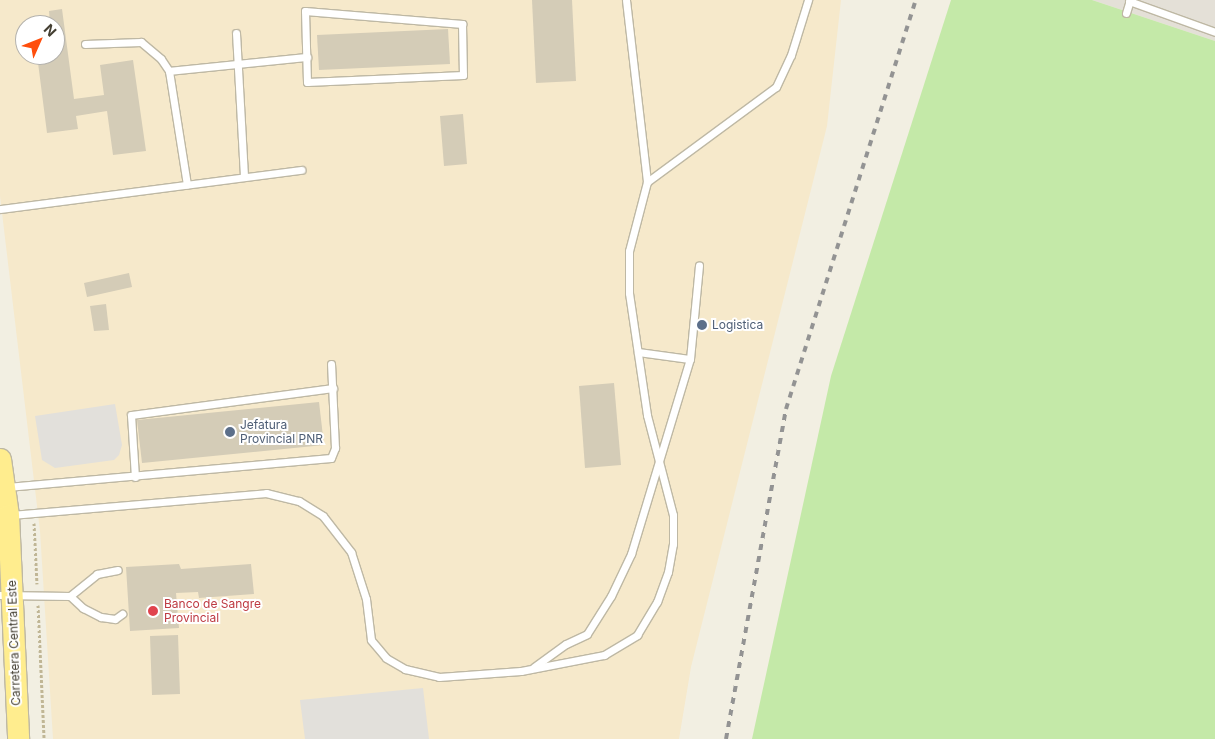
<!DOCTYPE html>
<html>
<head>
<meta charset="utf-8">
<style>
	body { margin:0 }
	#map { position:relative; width:1215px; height:739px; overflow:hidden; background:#f2efe2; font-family:Inter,sans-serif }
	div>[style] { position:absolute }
	.commercial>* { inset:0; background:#f6e9cb }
	.industrial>* { inset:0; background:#e4e0d7 }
	.green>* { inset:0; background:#c4e9a8 }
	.parking>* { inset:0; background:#e2e0db }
	.building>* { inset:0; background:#d4ccb7 }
	.path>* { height:3px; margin-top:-1.5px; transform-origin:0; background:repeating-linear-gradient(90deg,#c0b695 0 2.5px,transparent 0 5px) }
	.roads { filter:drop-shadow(1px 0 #beb8a4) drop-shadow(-1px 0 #beb8a4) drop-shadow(0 1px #beb8a4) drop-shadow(0 -1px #beb8a4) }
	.lane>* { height:7px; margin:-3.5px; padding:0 3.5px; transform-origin:3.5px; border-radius:3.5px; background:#fff }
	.primary>* { height:21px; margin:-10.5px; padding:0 10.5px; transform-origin:10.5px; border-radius:10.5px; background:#ffed8e }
	.rail>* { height:4px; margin-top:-2px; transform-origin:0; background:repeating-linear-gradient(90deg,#939393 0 6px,transparent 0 12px) }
	.dots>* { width:14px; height:14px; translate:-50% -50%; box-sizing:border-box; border:2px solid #fff; border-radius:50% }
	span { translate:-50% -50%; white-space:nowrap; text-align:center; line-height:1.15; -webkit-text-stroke:4px #fff; paint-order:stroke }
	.service-label { font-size:12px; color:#4e5e75 }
	.left { translate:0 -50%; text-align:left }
	.health-label { font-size:12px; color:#be3a42 }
	.street-label { font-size:12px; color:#443f32 }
	.north { position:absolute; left:15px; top:15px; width:50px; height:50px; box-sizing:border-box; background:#fff; border:1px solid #b4b2ad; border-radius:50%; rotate:46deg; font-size:14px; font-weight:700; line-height:20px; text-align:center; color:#443f32 }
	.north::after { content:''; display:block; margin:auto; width:18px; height:22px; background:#ff4e0c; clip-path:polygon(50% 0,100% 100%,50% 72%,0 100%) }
</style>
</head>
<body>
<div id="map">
	<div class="commercial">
		<i style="clip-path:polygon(evenodd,0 0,841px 0,827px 126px,691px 667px,679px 739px,53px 739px,40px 531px,0 196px,0 0,25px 25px,55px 25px,55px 55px,25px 55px,25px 25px)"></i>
	</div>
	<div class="industrial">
		<i style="clip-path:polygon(1092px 0,1215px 0,1215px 41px)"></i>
	</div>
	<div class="green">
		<i style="clip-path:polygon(951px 0,1092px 0,1215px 41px,1215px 739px,752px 739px,831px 376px)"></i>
	</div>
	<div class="parking">
		<i style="clip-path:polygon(115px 404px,122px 445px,119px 455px,114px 460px,55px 468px,42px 460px,35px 416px)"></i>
		<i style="clip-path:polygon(423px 688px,429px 739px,305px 739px,300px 700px)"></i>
	</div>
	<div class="building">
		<i style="clip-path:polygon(532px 0,572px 0,576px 81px,536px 83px)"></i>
		<i style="clip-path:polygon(62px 9px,74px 99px,104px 95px,100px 65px,133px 60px,146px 151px,113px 155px,107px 111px,76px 116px,78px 129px,47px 133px,37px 55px,55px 55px,55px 25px,50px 25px,49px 11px)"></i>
		<i style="clip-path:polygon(448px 29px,450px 64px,319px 70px,317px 35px)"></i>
		<i style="clip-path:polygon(463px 114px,467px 164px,444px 166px,440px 116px)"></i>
		<i style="clip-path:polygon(129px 273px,132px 287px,87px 297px,84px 283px)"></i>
		<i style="clip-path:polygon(106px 304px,109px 330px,94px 331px,90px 306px)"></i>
		<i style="clip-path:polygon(614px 383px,621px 465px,585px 468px,579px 386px)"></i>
		<i style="clip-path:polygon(319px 402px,324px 445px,142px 463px,137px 420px)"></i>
		<i style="clip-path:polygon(179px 564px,181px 569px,251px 564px,254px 594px,199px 598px,198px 592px,176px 593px,179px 628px,130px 631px,126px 567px)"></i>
		<i style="clip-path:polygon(178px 635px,180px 694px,152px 695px,150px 636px)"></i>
	</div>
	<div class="path">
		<i style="left:34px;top:523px;width:61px;rotate:87.2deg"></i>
		<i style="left:38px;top:605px;width:134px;rotate:87.4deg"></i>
	</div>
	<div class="roads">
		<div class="lane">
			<i style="left:626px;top:0;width:183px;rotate:83.4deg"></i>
			<i style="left:1129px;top:1px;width:91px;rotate:19.8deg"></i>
			<i style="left:305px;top:11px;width:158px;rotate:4.7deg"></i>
			<i style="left:462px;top:24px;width:51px;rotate:88.9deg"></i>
			<i style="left:463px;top:75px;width:156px;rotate:177.4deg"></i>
			<i style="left:307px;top:82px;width:71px;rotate:-91.6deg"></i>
			<i style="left:1126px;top:13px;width:14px;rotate:-73deg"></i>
			<i style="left:236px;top:33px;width:144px;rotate:86.8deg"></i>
			<i style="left:85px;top:44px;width:56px;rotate:-2deg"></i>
			<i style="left:141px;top:42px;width:26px;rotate:40deg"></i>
			<i style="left:161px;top:59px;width:14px;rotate:56deg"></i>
			<i style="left:169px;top:71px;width:115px;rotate:81deg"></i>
			<i style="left:169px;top:71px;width:139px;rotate:-5.8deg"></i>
			<i style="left:0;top:209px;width:304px;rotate:-7.4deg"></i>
			<i style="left:638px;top:352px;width:52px;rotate:7.7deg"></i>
			<i style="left:135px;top:477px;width:62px;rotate:-93.7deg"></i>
			<i style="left:131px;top:415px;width:204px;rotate:-7.6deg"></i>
			<i style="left:7px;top:487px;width:325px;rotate:-5.1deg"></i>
			<i style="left:331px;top:458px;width:11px;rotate:-68deg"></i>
			<i style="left:335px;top:448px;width:84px;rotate:-92.7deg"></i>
			<i style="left:11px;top:515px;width:256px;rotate:-4.9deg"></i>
			<i style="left:266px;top:493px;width:34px;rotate:14deg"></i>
			<i style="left:299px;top:501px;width:28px;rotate:32deg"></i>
			<i style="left:323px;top:516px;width:46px;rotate:52.1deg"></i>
			<i style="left:351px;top:552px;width:49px;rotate:72.3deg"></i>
			<i style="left:366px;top:599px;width:41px;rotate:83deg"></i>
			<i style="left:371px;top:640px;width:23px;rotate:50deg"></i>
			<i style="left:386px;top:658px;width:22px;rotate:30deg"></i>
			<i style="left:405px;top:669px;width:35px;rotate:13deg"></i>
			<i style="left:439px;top:677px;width:82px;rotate:-4.2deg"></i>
			<i style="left:521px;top:671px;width:85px;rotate:-10.9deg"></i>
			<i style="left:604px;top:655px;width:39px;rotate:-31deg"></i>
			<i style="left:637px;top:635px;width:39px;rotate:-59deg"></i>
			<i style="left:657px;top:602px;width:32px;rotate:-70deg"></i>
			<i style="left:668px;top:572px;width:28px;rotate:-80deg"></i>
			<i style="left:673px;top:544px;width:29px;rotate:-90deg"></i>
			<i style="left:673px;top:515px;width:103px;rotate:-104.6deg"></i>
			<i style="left:647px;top:415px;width:123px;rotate:-98.4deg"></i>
			<i style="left:629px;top:293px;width:42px;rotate:-90deg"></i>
			<i style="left:629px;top:251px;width:71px;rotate:-75.4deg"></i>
			<i style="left:647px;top:182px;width:160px;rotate:-36.4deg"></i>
			<i style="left:776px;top:87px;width:35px;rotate:-65deg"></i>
			<i style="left:791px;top:55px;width:58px;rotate:-72.8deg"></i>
			<i style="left:0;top:595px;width:70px;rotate:0.8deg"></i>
			<i style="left:70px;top:596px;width:35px;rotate:-39deg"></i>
			<i style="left:97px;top:574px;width:21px;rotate:-11deg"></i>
			<i style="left:70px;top:596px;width:18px;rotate:43deg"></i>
			<i style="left:83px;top:608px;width:20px;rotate:27deg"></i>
			<i style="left:101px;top:617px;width:14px;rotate:8deg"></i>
			<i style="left:115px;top:619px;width:9px;rotate:-36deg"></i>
			<i style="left:534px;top:667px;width:39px;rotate:-36deg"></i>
			<i style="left:566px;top:644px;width:23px;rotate:-25deg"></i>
			<i style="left:587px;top:634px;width:45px;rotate:-57.7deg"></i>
			<i style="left:611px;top:596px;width:47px;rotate:-64.5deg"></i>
			<i style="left:631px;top:554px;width:204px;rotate:-73.2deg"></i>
			<i style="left:690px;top:359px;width:94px;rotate:-84.5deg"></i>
		</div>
		<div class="primary">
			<i style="left:0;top:459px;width:57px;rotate:81.9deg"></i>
			<i style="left:8px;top:515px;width:224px;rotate:87.4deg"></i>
		</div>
	</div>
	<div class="rail">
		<i style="left:726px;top:739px;width:335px;rotate:-79.7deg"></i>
		<i style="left:786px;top:409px;width:429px;rotate:-72.4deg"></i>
	</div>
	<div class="dots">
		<i style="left:702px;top:325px;background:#5c6f8a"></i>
		<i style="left:230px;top:432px;background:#5c6f8a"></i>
		<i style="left:153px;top:611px;background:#e0444e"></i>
	</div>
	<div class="service-label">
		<span class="left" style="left:712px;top:325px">Logistica</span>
		<span class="left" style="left:240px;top:432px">Jefatura<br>Provincial PNR</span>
	</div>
	<div class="health-label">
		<span class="left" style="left:164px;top:611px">Banco de Sangre<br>Provincial</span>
	</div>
	<div class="street-label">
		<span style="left:14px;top:643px;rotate:-92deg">Carretera Central Este</span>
	</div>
	<div class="north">N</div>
</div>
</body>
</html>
